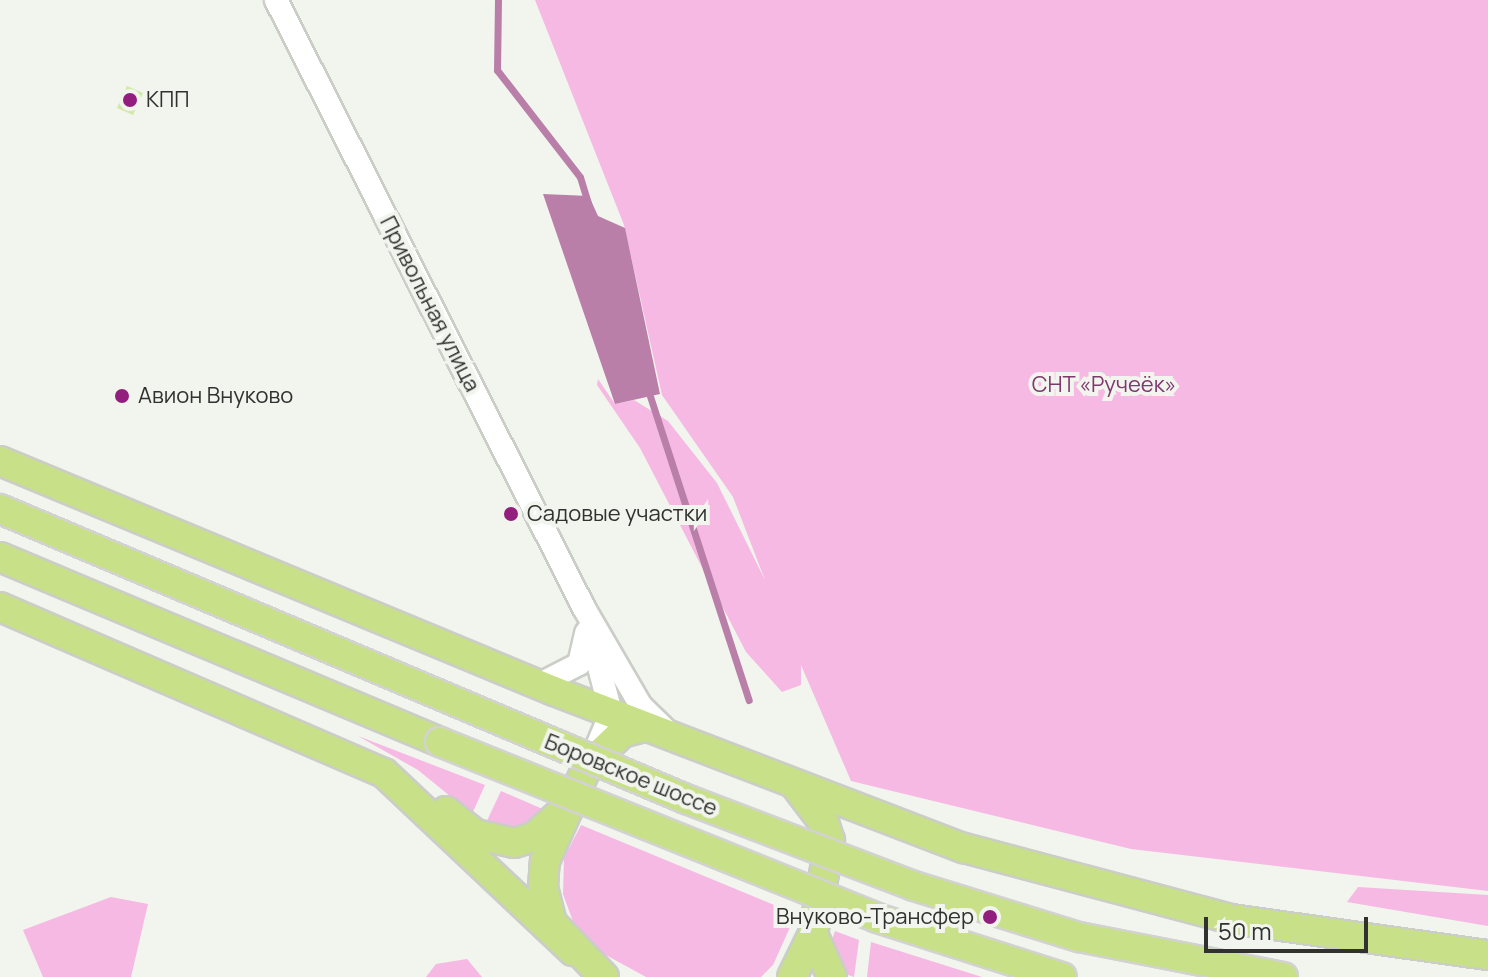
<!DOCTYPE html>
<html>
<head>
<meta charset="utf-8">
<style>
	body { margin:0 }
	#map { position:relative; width:1488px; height:977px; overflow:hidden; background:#f2f4ee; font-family:Manrope,sans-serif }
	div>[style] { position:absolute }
	.green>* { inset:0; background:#f5b9e4 }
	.water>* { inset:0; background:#b97fa9 }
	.stream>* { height:7px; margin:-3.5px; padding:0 3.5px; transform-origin:3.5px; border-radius:3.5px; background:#b97fa9 }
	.building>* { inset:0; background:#d2eaa7 }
	.roads { filter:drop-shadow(2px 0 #cbcdc7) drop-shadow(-2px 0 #cbcdc7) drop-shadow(0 2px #cbcdc7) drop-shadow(0 -2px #cbcdc7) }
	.minor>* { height:22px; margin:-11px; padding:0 11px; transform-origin:11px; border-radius:11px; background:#fff }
	.major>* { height:28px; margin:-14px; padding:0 14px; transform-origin:14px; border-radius:14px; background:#c8e088 }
	.bridges { filter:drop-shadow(2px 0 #d2d2d1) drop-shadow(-2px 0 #d2d2d1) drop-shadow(0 2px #d2d2d1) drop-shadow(0 -2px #d2d2d1) }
	.major-bridge>* { height:28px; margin:-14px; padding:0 14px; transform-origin:14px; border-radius:14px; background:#c8e088 }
	.dots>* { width:22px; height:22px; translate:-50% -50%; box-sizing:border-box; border:4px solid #f2f4ee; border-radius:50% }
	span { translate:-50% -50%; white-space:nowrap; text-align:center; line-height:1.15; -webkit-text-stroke:8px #f2f4ee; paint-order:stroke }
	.poi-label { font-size:22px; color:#313230 }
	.left { translate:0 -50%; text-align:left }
	.right { translate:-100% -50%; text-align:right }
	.street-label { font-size:22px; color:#313230 }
	.park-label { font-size:22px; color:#7e386e }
	.scale { position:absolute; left:1204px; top:917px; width:164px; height:36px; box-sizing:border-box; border:4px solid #313230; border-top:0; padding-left:10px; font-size:24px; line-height:28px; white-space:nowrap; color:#313230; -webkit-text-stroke:6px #f2f4ee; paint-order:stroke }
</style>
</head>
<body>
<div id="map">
	<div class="green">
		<i style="clip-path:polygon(535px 0,1488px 0,1488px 891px,1131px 849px,851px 781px,801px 665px,801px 685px,782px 692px,746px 652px,640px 448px,597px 385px,598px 379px,615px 404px,634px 400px,668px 421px,717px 483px,765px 580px,733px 497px,662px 395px,624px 225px)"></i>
		<i style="clip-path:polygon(358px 736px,485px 785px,472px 814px,418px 770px)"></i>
		<i style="clip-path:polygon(501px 791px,545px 810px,523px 833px,484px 827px)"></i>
		<i style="clip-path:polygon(581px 825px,796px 914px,773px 965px,761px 977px,646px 977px,604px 954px,575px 927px,563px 894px,564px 858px)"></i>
		<i style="clip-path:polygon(1358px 887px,1488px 895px,1488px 926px,1347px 902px)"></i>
		<i style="clip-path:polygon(111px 897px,148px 904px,131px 977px,43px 977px,23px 930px)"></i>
		<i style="clip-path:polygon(835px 931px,859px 940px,854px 977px,840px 972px,829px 949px)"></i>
		<i style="clip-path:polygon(871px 942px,982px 977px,867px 977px)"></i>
		<i style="clip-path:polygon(467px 959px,482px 977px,426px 977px,436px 964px)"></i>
	</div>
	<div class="water">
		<i style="clip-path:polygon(543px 194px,589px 196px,598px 216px,625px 228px,660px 394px,615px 404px)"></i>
	</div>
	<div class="stream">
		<i style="left:498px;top:0;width:70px;rotate:90.8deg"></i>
		<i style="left:497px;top:70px;width:135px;rotate:52.2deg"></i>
		<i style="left:580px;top:177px;width:27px;rotate:73deg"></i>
		<i style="left:648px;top:390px;width:326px;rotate:72deg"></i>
	</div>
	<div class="building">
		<i style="clip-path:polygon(127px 86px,143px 93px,133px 115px,117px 108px)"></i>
	</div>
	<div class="roads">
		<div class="minor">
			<i style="left:276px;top:0;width:682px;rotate:63.13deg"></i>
			<i style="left:584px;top:608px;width:113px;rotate:59.8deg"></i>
			<i style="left:641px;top:706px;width:35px;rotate:44deg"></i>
			<i style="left:589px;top:629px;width:87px;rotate:75.3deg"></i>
			<i style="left:611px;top:713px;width:47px;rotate:112.7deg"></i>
			<i style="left:538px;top:685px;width:46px;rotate:-27.1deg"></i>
			<i style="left:579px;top:664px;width:32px;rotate:-77deg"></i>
		</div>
		<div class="major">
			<i style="left:0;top:461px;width:600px;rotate:22.55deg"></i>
			<i style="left:554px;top:691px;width:439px;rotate:21deg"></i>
			<i style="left:964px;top:848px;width:276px;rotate:14.9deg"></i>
			<i style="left:1231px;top:919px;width:260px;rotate:8deg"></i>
			<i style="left:0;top:557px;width:477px;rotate:22.8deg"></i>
			<i style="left:0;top:607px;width:418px;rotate:23.4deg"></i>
			<i style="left:384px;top:773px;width:260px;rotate:43.3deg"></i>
			<i style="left:446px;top:811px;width:37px;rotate:38deg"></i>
			<i style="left:475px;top:834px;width:40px;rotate:13deg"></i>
			<i style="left:514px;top:843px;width:21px;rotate:-17deg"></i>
			<i style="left:534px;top:837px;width:36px;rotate:-42deg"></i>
			<i style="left:813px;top:934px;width:47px;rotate:66.2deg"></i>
			<i style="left:604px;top:977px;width:75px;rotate:-133.9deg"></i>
			<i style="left:552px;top:923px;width:37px;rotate:-104deg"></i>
			<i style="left:543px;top:887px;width:26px;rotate:-86deg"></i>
			<i style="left:545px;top:861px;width:105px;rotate:-65.9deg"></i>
			<i style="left:588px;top:765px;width:47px;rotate:-43.3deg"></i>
			<i style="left:622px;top:733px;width:24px;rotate:-15deg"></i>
			<i style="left:792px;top:977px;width:48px;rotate:-64deg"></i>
			<i style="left:813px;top:934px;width:95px;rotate:-79.6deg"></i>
			<i style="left:830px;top:841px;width:19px;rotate:-108deg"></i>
			<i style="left:824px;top:823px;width:48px;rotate:-127.3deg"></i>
		</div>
	</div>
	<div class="bridges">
		<div class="major-bridge">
			<i style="left:0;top:509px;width:745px;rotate:22.92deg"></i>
			<i style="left:686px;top:799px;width:244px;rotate:20.9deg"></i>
			<i style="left:914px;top:886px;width:173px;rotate:17.2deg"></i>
			<i style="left:1079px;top:937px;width:208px;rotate:11.1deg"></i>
			<i style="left:440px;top:742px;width:471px;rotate:21.9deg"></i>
			<i style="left:877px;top:918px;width:194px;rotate:17.7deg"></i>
		</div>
	</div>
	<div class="dots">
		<i style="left:130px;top:100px;background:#921e7d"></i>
		<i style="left:122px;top:396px;background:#921e7d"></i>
		<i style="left:511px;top:514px;background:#921e7d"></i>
		<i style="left:990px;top:917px;background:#921e7d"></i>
	</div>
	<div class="poi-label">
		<span class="left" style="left:146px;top:100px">КПП</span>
		<span class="left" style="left:138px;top:396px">Авион Внуково</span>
		<span class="left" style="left:527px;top:514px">Садовые участки</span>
		<span class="right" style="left:974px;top:917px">Внуково-Трансфер</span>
	</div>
	<div class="street-label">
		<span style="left:430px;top:304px;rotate:63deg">Привольная улица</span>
		<span style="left:631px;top:775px;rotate:22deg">Боровское шоссе</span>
	</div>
	<div class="park-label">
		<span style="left:1104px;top:385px">СНТ «Ручеёк»</span>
	</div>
	<div class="scale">50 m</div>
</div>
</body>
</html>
